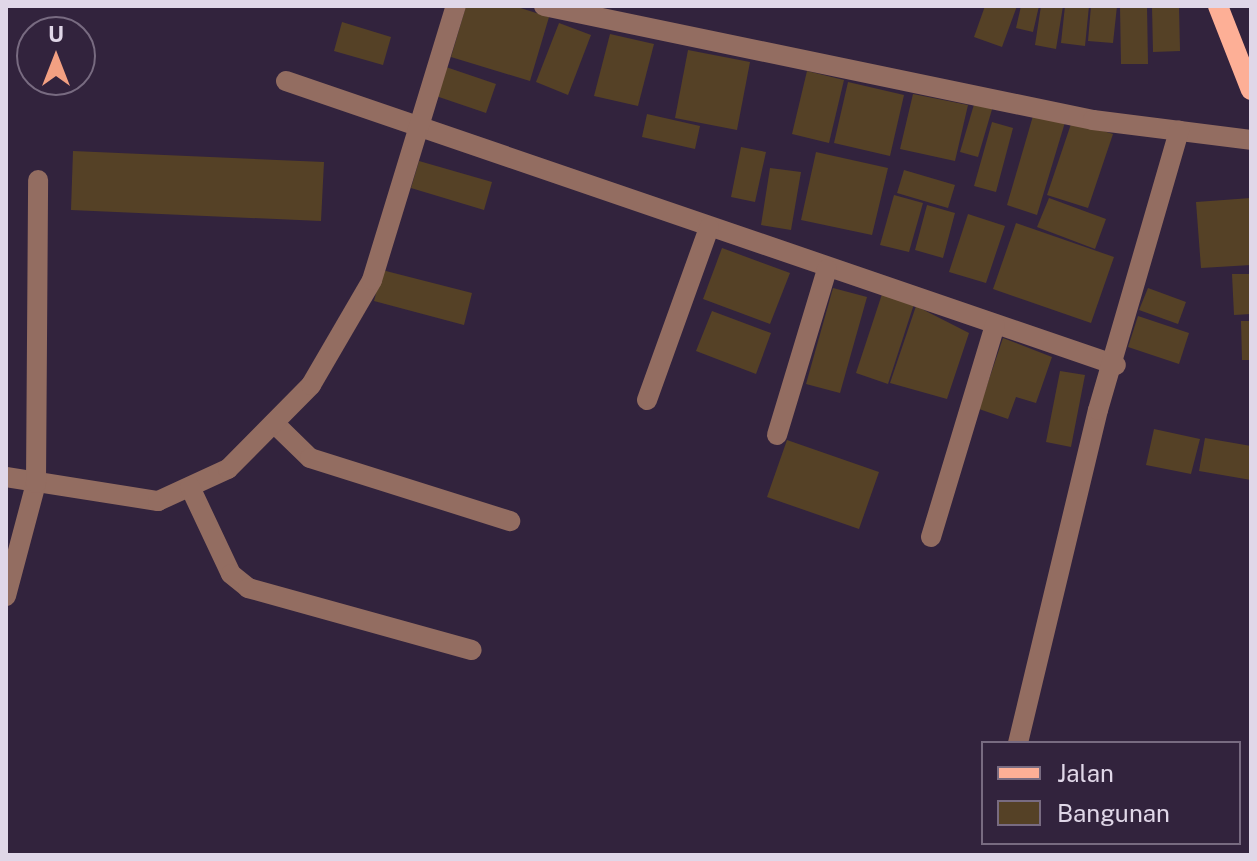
<!DOCTYPE html>
<html>
<head>
<meta charset="utf-8">
<style>
	body { margin:0 }
	#map { position:relative; width:1257px; height:861px; overflow:hidden; background:#32233d; font-family:"Public Sans",sans-serif }
	div>[style] { position:absolute }
	.building>* { inset:0; background:#554126 }
	.minor>* { height:20px; margin:-10px; padding:0 10px; transform-origin:10px; border-radius:10px; background:#936d61 }
	.major>* { height:20px; margin:-10px; padding:0 10px; transform-origin:10px; border-radius:10px; background:#fdaf96 }
	span { translate:-50% -50%; white-space:nowrap; text-align:center; line-height:1.15; -webkit-text-stroke:7px #32233d; paint-order:stroke }
	.frame { position:absolute; inset:0; border:8px solid #e0d7e8; pointer-events:none }
	.legend { position:absolute; left:981px; top:741px; width:260px; height:104px; box-sizing:border-box; background:#32233d; border:2px solid #786b81; margin:0; padding:10px 14px; list-style:none; font-size:24px; color:#e0d7e8 }
	.legend li { display:flex; align-items:center; gap:16px; height:40px }
	.legend b { width:40px; border:2px solid #786b81 }
	.north { position:absolute; left:16px; top:16px; width:80px; height:80px; box-sizing:border-box; background:#32233d; border:2px solid #786b81; border-radius:50%; rotate:0deg; font-size:22px; font-weight:700; line-height:32px; text-align:center; color:#e0d7e8 }
	.north::after { content:''; display:block; margin:auto; width:28px; height:36px; background:#f3a082; clip-path:polygon(50% 0,100% 100%,50% 72%,0 100%) }
</style>
</head>
<body>
<div id="map">
	<div class="building">
		<i style="clip-path:polygon(466px 6px,514px 6px,549px 17px,530px 81px,451px 57px)"></i>
		<i style="clip-path:polygon(985px 6px,1017px 6px,1002px 47px,974px 37px)"></i>
		<i style="clip-path:polygon(1021px 6px,1039px 6px,1033px 32px,1016px 28px)"></i>
		<i style="clip-path:polygon(1041px 6px,1063px 6px,1056px 49px,1035px 45px)"></i>
		<i style="clip-path:polygon(1065px 6px,1089px 6px,1085px 46px,1061px 43px)"></i>
		<i style="clip-path:polygon(1091px 6px,1117px 6px,1113px 43px,1088px 41px)"></i>
		<i style="clip-path:polygon(1120px 6px,1147px 6px,1148px 64px,1121px 64px)"></i>
		<i style="clip-path:polygon(1152px 6px,1179px 6px,1180px 51px,1153px 52px)"></i>
		<i style="clip-path:polygon(342px 22px,391px 37px,383px 65px,334px 51px)"></i>
		<i style="clip-path:polygon(559px 23px,591px 35px,568px 95px,536px 82px)"></i>
		<i style="clip-path:polygon(610px 34px,654px 44px,638px 106px,594px 96px)"></i>
		<i style="clip-path:polygon(688px 50px,750px 62px,737px 130px,675px 118px)"></i>
		<i style="clip-path:polygon(446px 67px,496px 84px,486px 113px,436px 96px)"></i>
		<i style="clip-path:polygon(807px 71px,844px 80px,829px 143px,792px 134px)"></i>
		<i style="clip-path:polygon(848px 82px,904px 95px,890px 156px,834px 143px)"></i>
		<i style="clip-path:polygon(913px 94px,968px 105px,955px 161px,900px 149px)"></i>
		<i style="clip-path:polygon(975px 101px,993px 106px,978px 157px,960px 152px)"></i>
		<i style="clip-path:polygon(1035px 109px,1066px 119px,1037px 215px,1007px 205px)"></i>
		<i style="clip-path:polygon(647px 114px,700px 126px,695px 149px,642px 137px)"></i>
		<i style="clip-path:polygon(1072px 121px,1113px 134px,1088px 208px,1047px 195px)"></i>
		<i style="clip-path:polygon(992px 122px,1013px 128px,996px 192px,974px 186px)"></i>
		<i style="clip-path:polygon(741px 147px,766px 152px,755px 202px,731px 197px)"></i>
		<i style="clip-path:polygon(73px 151px,324px 162px,321px 221px,71px 210px)"></i>
		<i style="clip-path:polygon(816px 152px,888px 168px,872px 235px,801px 220px)"></i>
		<i style="clip-path:polygon(419px 161px,492px 182px,484px 210px,411px 188px)"></i>
		<i style="clip-path:polygon(770px 168px,801px 172px,791px 230px,761px 225px)"></i>
		<i style="clip-path:polygon(904px 170px,955px 185px,948px 208px,897px 193px)"></i>
		<i style="clip-path:polygon(894px 195px,923px 203px,909px 252px,880px 245px)"></i>
		<i style="clip-path:polygon(1049px 198px,1106px 219px,1095px 249px,1037px 227px)"></i>
		<i style="clip-path:polygon(1251px 198px,1251px 265px,1201px 268px,1196px 202px)"></i>
		<i style="clip-path:polygon(927px 205px,955px 213px,943px 258px,915px 250px)"></i>
		<i style="clip-path:polygon(968px 214px,1005px 226px,986px 283px,949px 272px)"></i>
		<i style="clip-path:polygon(1016px 223px,1114px 257px,1091px 323px,993px 289px)"></i>
		<i style="clip-path:polygon(722px 248px,790px 273px,770px 324px,703px 299px)"></i>
		<i style="clip-path:polygon(382px 270px,472px 293px,464px 325px,374px 301px)"></i>
		<i style="clip-path:polygon(1232px 274px,1251px 274px,1251px 314px,1234px 315px)"></i>
		<i style="clip-path:polygon(833px 288px,867px 297px,840px 393px,806px 384px)"></i>
		<i style="clip-path:polygon(1148px 288px,1186px 302px,1178px 324px,1139px 310px)"></i>
		<i style="clip-path:polygon(883px 291px,915px 301px,888px 384px,856px 373px)"></i>
		<i style="clip-path:polygon(916px 306px,969px 333px,947px 399px,890px 383px)"></i>
		<i style="clip-path:polygon(712px 311px,771px 333px,756px 374px,696px 351px)"></i>
		<i style="clip-path:polygon(1138px 316px,1189px 333px,1179px 364px,1128px 347px)"></i>
		<i style="clip-path:polygon(1241px 321px,1251px 321px,1251px 360px,1242px 360px)"></i>
		<i style="clip-path:polygon(1003px 338px,1052px 357px,1036px 403px,1016px 397px,1008px 419px,979px 409px)"></i>
		<i style="clip-path:polygon(1060px 371px,1085px 375px,1071px 447px,1046px 442px)"></i>
		<i style="clip-path:polygon(1154px 429px,1200px 439px,1191px 474px,1146px 465px)"></i>
		<i style="clip-path:polygon(1205px 438px,1251px 446px,1251px 480px,1199px 471px)"></i>
		<i style="clip-path:polygon(787px 440px,879px 472px,859px 529px,767px 497px)"></i>
	</div>
	<div class="minor">
		<i style="left:544px;top:6px;width:561px;rotate:11.73deg"></i>
		<i style="left:1093px;top:120px;width:159px;rotate:7.2deg"></i>
		<i style="left:286px;top:81px;width:877px;rotate:18.89deg"></i>
		<i style="left:647px;top:400px;width:183px;rotate:-70.2deg"></i>
		<i style="left:274px;top:423px;width:50px;rotate:44.2deg"></i>
		<i style="left:310px;top:458px;width:210px;rotate:17.5deg"></i>
		<i style="left:777px;top:435px;width:173px;rotate:-73.2deg"></i>
		<i style="left:6px;top:477px;width:154px;rotate:9deg"></i>
		<i style="left:158px;top:501px;width:77px;rotate:-24.6deg"></i>
		<i style="left:228px;top:469px;width:118px;rotate:-45.3deg"></i>
		<i style="left:311px;top:385px;width:121px;rotate:-59.8deg"></i>
		<i style="left:372px;top:280px;width:287px;rotate:-73deg"></i>
		<i style="left:190px;top:487px;width:96px;rotate:64.8deg"></i>
		<i style="left:231px;top:574px;width:22px;rotate:39deg"></i>
		<i style="left:248px;top:588px;width:232px;rotate:15.5deg"></i>
		<i style="left:931px;top:537px;width:221px;rotate:-73.2deg"></i>
		<i style="left:6px;top:596px;width:117px;rotate:-75.1deg"></i>
		<i style="left:36px;top:483px;width:303px;rotate:-89.6deg"></i>
		<i style="left:1018px;top:743px;width:342px;rotate:-76.5deg"></i>
		<i style="left:1098px;top:410px;width:291px;rotate:-73.8deg"></i>
	</div>
	<div class="major">
		<i style="left:1218px;top:6px;width:90px;rotate:68.6deg"></i>
	</div>
	<div class="frame"></div>
	<ul class="legend">
	<li><b style="height:10px;background:#fdaf96"></b>Jalan</li>
	<li><b style="height:22px;background:#554126"></b>Bangunan</li>
	</ul>
	<div class="north">U</div>
</div>
</body>
</html>
